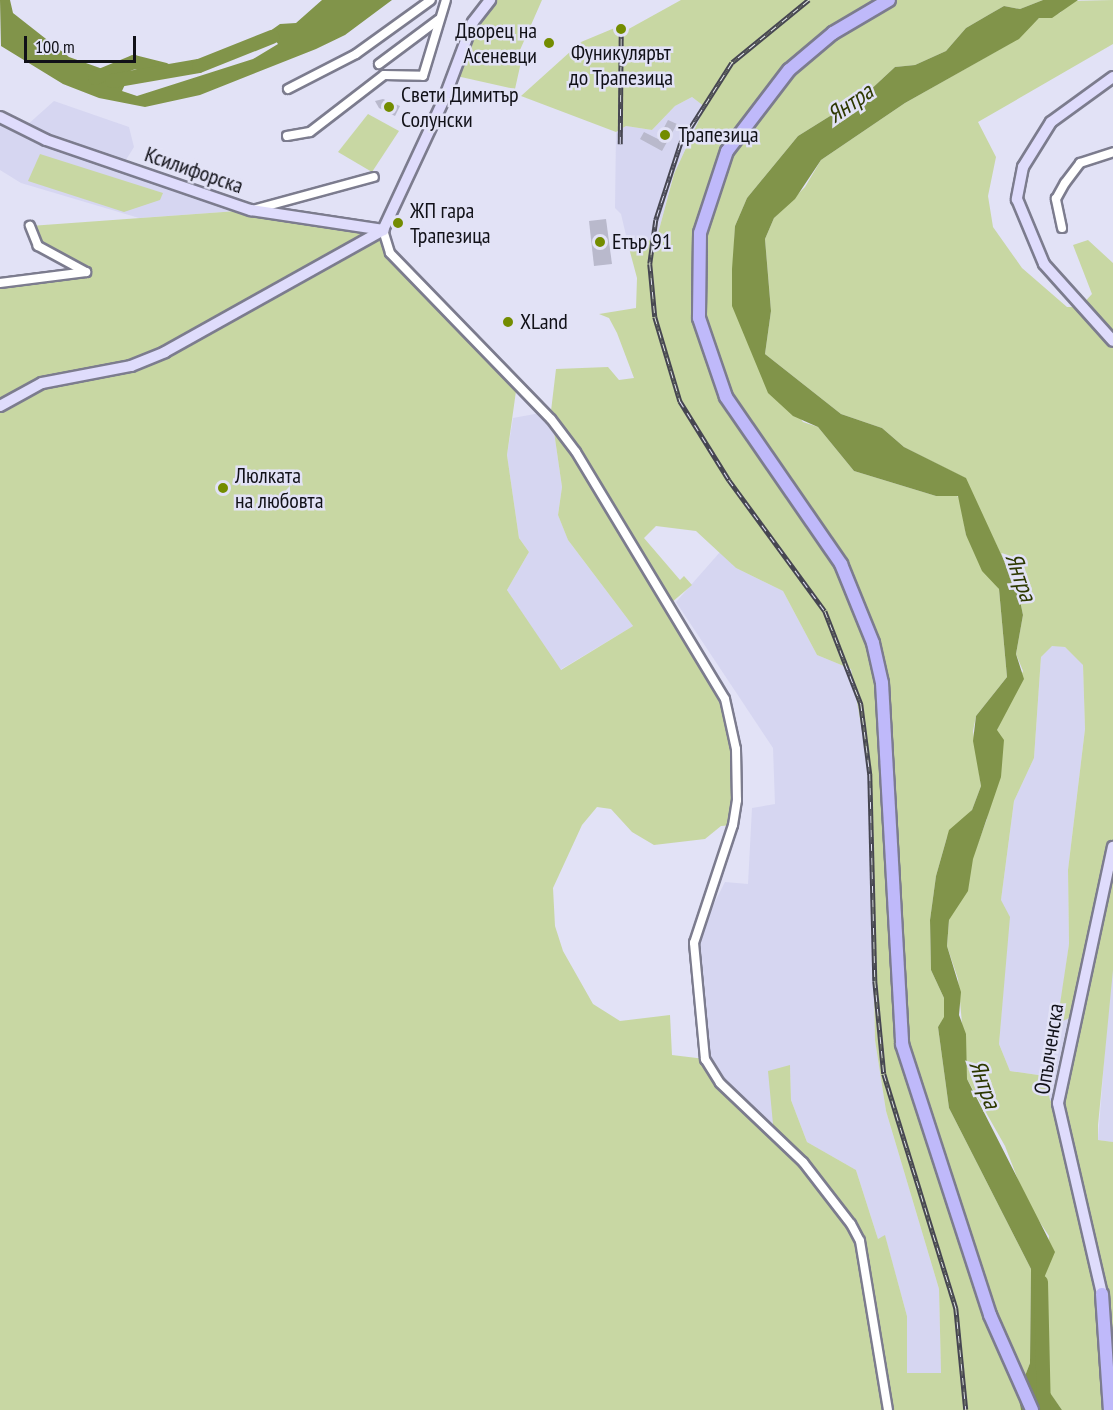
<!DOCTYPE html>
<html>
<head>
<meta charset="utf-8">
<style>
	body { margin:0 }
	#map { position:relative; width:1113px; height:1410px; overflow:hidden; background:#e2e2f6; font-family:"PT Sans Narrow",sans-serif }
	div>[style] { position:absolute }
	.built>* { inset:0; background:#d6d6f1 }
	.green>* { inset:0; background:#c8d7a3 }
	.water>* { inset:0; background:#81944a }
	.river>* { height:14px; margin:-7px; padding:0 7px; transform-origin:7px; border-radius:7px; background:#81944a }
	.building>* { inset:0; background:#b9b9cc }
	.roads { filter:drop-shadow(2px 0 #7c7c8e) drop-shadow(-2px 0 #7c7c8e) drop-shadow(0 2px #7c7c8e) drop-shadow(0 -2px #7c7c8e) }
	.street>* { height:8px; margin:-4px; padding:0 4px; transform-origin:4px; border-radius:4px; background:#fff }
	.secondary>* { height:10px; margin:-5px; padding:0 5px; transform-origin:5px; border-radius:5px; background:#dfdcfc }
	.primary>* { height:12px; margin:-6px; padding:0 6px; transform-origin:6px; border-radius:6px; background:#bfb9fa }
	.rail>* { height:4.5px; margin-top:-2.25px; transform-origin:0; background:repeating-linear-gradient(90deg,#e2e2f6 0 7px,#464651 0 14px); box-sizing:border-box; border-block:2px solid #464651 }
	.dots>* { width:16px; height:16px; translate:-50% -50%; box-sizing:border-box; border:3px solid #e2e2f6; border-radius:50% }
	span { translate:-50% -50%; white-space:nowrap; text-align:center; line-height:1.15; -webkit-text-stroke:5px #e2e2f6; paint-order:stroke }
	.poi-label { font-size:22px; color:#111118 }
	.right { translate:-100% -50%; text-align:right }
	.left { translate:0 -50%; text-align:left }
	.street-label { font-size:22px; color:#111118 }
	.water-label { font-size:24px; color:#2d3800; font-style:italic }
	.scale { position:absolute; left:24px; top:36px; width:112px; height:27px; box-sizing:border-box; border:3px solid #111118; border-top:0; padding-left:8px; font-size:18px; line-height:21px; white-space:nowrap; color:#111118; -webkit-text-stroke:4px #e2e2f6; paint-order:stroke }
</style>
</head>
<body>
<div id="map">
	<div class="built">
		<i style="clip-path:polygon(692px 97px,705px 107px,674px 174px,656px 241px,644px 240px,629px 248px,621px 214px,615px 208px,616px 132px,626px 126px,652px 130px,675px 106px)"></i>
		<i style="clip-path:polygon(54px 101px,129px 127px,134px 147px,124px 163px,251px 210px,139px 218px,21px 183px,0 170px,0 112px,26px 126px)"></i>
		<i style="clip-path:polygon(551px 411px,562px 487px,558px 515px,568px 540px,633px 626px,560px 670px,507px 590px,529px 552px,519px 538px,507px 455px,513px 418px)"></i>
		<i style="clip-path:polygon(720px 552px,736px 568px,783px 591px,817px 655px,851px 669px,861px 704px,870px 774px,875px 1040px,886px 1111px,939px 1289px,941px 1373px,907px 1373px,907px 1316px,885px 1236px,878px 1239px,856px 1170px,807px 1142px,791px 1100px,790px 1065px,774px 1136px,705px 1059px,694px 943px,725px 882px,748px 884px,752px 808px,775px 804px,773px 748px,676px 602px)"></i>
		<i style="clip-path:polygon(1052px 645px,1065px 647px,1083px 664px,1085px 729px,1068px 870px,1069px 944px,1058px 1024px,1073px 1015px,1059px 1109px,1050px 1100px,1045px 1076px,1010px 1071px,999px 1044px,1005px 967px,1001px 900px,1014px 801px,1034px 758px,1041px 657px)"></i>
		<i style="clip-path:polygon(1111px 970px,1113px 970px,1113px 1142px,1098px 1140px)"></i>
	</div>
	<div class="green">
		<i style="clip-path:polygon(490px 0,542px 0,520px 50px,527px 62px,521px 62px,515px 89px,452px 75px)"></i>
		<i style="clip-path:polygon(evenodd,681px 0,1043px 0,1020px 9px,1004px 6px,990px 14px,966px 28px,946px 51px,915px 65px,895px 67px,867px 93px,798px 136px,747px 198px,735px 226px,732px 301px,752px 353px,803px 422px,818px 427px,854px 471px,936px 496px,952px 493px,960px 498px,966px 535px,999px 589px,1007px 677px,976px 716px,973px 731px,981px 786px,972px 810px,947px 837px,936px 876px,930px 920px,931px 970px,944px 998px,944px 1018px,938px 1027px,949px 1108px,1031px 1269px,1030px 1363px,1018px 1394px,1021px 1410px,0 1410px,0 283px,83px 275px,38px 246px,30px 226px,251px 210px,383px 230px,384px 243px,517px 384px,507px 455px,519px 538px,529px 552px,507px 590px,561px 670px,633px 626px,568px 540px,558px 515px,562px 487px,551px 411px,556px 369px,608px 367px,619px 380px,634px 378px,617px 333px,609px 318px,599px 314px,636px 308px,637px 278px,629px 248px,644px 240px,656px 241px,674px 174px,705px 107px,692px 97px,675px 106px,652px 130px,626px 126px,616px 132px,521px 96px,581px 42px,617px 27px,625px 31px,681px 0,656px 526px,696px 531px,736px 568px,783px 591px,817px 655px,851px 669px,870px 774px,875px 1040px,886px 1111px,939px 1289px,941px 1373px,907px 1373px,907px 1316px,885px 1235px,878px 1239px,856px 1170px,807px 1142px,791px 1100px,790px 1065px,768px 1071px,774px 1135px,720px 1083px,705px 1059px,672px 1055px,670px 1015px,620px 1021px,593px 1004px,563px 951px,555px 926px,553px 888px,582px 825px,597px 807px,611px 809px,632px 832px,654px 845px,705px 839px,721px 826px,733px 825px,736px 749px,715px 679px,687px 634px,664px 609px,692px 585px,684px 576px,680px 580px,644px 538px,656px 526px)"></i>
		<i style="clip-path:polygon(evenodd,1113px 0,1113px 44px,978px 122px,996px 157px,988px 196px,993px 227px,1022px 268px,1067px 307px,1080px 307px,1092px 294px,1073px 245px,1088px 240px,1113px 263px,1113px 970px,1098px 1125px,1098px 1140px,1113px 1142px,1113px 1410px,1062px 1410px,1045px 1387px,1041px 1368px,1045px 1326px,1040px 1307px,1047px 1290px,1044px 1278px,1049px 1236px,1027px 1203px,1005px 1146px,967px 1079px,958px 979px,947px 946px,949px 920px,987px 819px,997px 730px,1023px 671px,1016px 654px,1023px 615px,1018px 591px,965px 478px,904px 447px,882px 428px,841px 414px,765px 354px,771px 311px,765px 239px,774px 218px,805px 187px,821px 160px,905px 103px,1011px 43px,1039px 18px,1060px 13px,1070px 1px,1113px 0,1052px 646px,1065px 647px,1083px 665px,1085px 729px,1068px 870px,1069px 944px,1057px 1024px,1073px 1016px,1058px 1108px,1050px 1100px,1045px 1076px,1010px 1071px,999px 1044px,1010px 917px,1001px 900px,1014px 801px,1034px 758px,1041px 657px,1052px 646px)"></i>
		<i style="clip-path:polygon(368px 114px,399px 131px,372px 172px,338px 152px)"></i>
		<i style="clip-path:polygon(40px 154px,163px 193px,160px 200px,124px 212px,28px 181px)"></i>
	</div>
	<div class="water">
		<i style="clip-path:polygon(0 0,10px 0,13px 13px,69px 57px,128px 78px,122px 91px,137px 96px,253px 59px,278px 44px,275px 40px,257px 46px,256px 41px,280px 24px,296px 23px,322px 0,392px 0,345px 35px,316px 49px,200px 95px,145px 107px,99px 98px,63px 84px,1px 46px)"></i>
		<i style="clip-path:polygon(1043px 0,1078px 0,1052px 18px,1039px 18px,1019px 39px,905px 103px,821px 160px,795px 199px,774px 218px,765px 239px,771px 311px,765px 354px,841px 414px,882px 428px,904px 447px,966px 478px,1018px 591px,1023px 615px,1016px 654px,1024px 679px,997px 730px,1004px 740px,1001px 777px,973px 859px,968px 891px,949px 920px,947px 946px,961px 992px,959px 1015px,966px 1034px,967px 1079px,1055px 1252px,1044px 1278px,1048px 1290px,1040px 1307px,1045px 1326px,1041px 1368px,1046px 1387px,1062px 1410px,1021px 1410px,1018px 1394px,1030px 1363px,1031px 1269px,949px 1108px,938px 1027px,944px 1017px,944px 998px,931px 970px,930px 920px,936px 876px,949px 830px,972px 810px,981px 786px,973px 741px,976px 716px,1007px 677px,999px 589px,982px 571px,966px 535px,958px 496px,936px 496px,854px 471px,818px 427px,793px 416px,768px 393px,732px 306px,732px 269px,735px 226px,747px 198px,798px 136px,867px 93px,895px 67px,915px 65px,946px 51px,966px 28px,990px 14px,1004px 6px,1020px 9px)"></i>
	</div>
	<div class="river">
		<i style="left:95px;top:78px;width:42px;rotate:-22.3deg"></i>
		<i style="left:134px;top:62px;width:32px;rotate:14deg"></i>
		<i style="left:112px;top:81px;width:88px;rotate:-9.8deg"></i>
		<i style="left:199px;top:66px;width:79px;rotate:-21.7deg"></i>
		<i style="left:1041px;top:1282px;width:128px;rotate:88.7deg"></i>
	</div>
	<div class="building">
		<i style="clip-path:polygon(383px 99px,400px 106px,395px 116px,379px 108px,375px 101px)"></i>
		<i style="clip-path:polygon(668px 120px,677px 124px,662px 151px,640px 139px,644px 132px,658px 139px)"></i>
		<i style="clip-path:polygon(606px 219px,612px 264px,594px 266px,589px 221px)"></i>
	</div>
	<div class="roads">
		<div class="street">
			<i style="left:379px;top:64px;width:74px;rotate:-36.7deg"></i>
			<i style="left:288px;top:89px;width:76px;rotate:-27.2deg"></i>
			<i style="left:356px;top:54px;width:92px;rotate:-35.8deg"></i>
			<i style="left:287px;top:136px;width:23px;rotate:-10deg"></i>
			<i style="left:310px;top:132px;width:93px;rotate:-37.6deg"></i>
			<i style="left:384px;top:75px;width:39px;rotate:1deg"></i>
			<i style="left:423px;top:76px;width:79px;rotate:-73.2deg"></i>
			<i style="left:256px;top:209px;width:122px;rotate:-15.2deg"></i>
			<i style="left:1062px;top:228px;width:30px;rotate:-102deg"></i>
			<i style="left:1056px;top:199px;width:18px;rotate:-61deg"></i>
			<i style="left:1065px;top:183px;width:25px;rotate:-53deg"></i>
			<i style="left:1080px;top:163px;width:35px;rotate:-18deg"></i>
			<i style="left:383px;top:230px;width:24px;rotate:73deg"></i>
			<i style="left:390px;top:253px;width:231px;rotate:45.9deg"></i>
			<i style="left:551px;top:419px;width:41px;rotate:52.9deg"></i>
			<i style="left:576px;top:452px;width:288px;rotate:58.9deg"></i>
			<i style="left:725px;top:699px;width:51px;rotate:77.6deg"></i>
			<i style="left:736px;top:749px;width:51px;rotate:88.9deg"></i>
			<i style="left:737px;top:800px;width:25px;rotate:99deg"></i>
			<i style="left:733px;top:825px;width:124px;rotate:108.3deg"></i>
			<i style="left:694px;top:943px;width:117px;rotate:84.6deg"></i>
			<i style="left:705px;top:1059px;width:28px;rotate:58deg"></i>
			<i style="left:720px;top:1083px;width:115px;rotate:43.6deg"></i>
			<i style="left:803px;top:1162px;width:78px;rotate:52.3deg"></i>
			<i style="left:851px;top:1224px;width:19px;rotate:62deg"></i>
			<i style="left:860px;top:1241px;width:171px;rotate:80.6deg"></i>
			<i style="left:0;top:283px;width:87px;rotate:-7.3deg"></i>
			<i style="left:86px;top:272px;width:55px;rotate:-151.6deg"></i>
			<i style="left:38px;top:246px;width:22px;rotate:-112deg"></i>
		</div>
		<div class="secondary">
			<i style="left:1113px;top:77px;width:77px;rotate:144deg"></i>
			<i style="left:1051px;top:122px;width:53px;rotate:121.9deg"></i>
			<i style="left:1023px;top:167px;width:33px;rotate:101deg"></i>
			<i style="left:1017px;top:199px;width:70px;rotate:67.4deg"></i>
			<i style="left:1044px;top:264px;width:103px;rotate:48.1deg"></i>
			<i style="left:0;top:117px;width:51px;rotate:26.6deg"></i>
			<i style="left:46px;top:140px;width:217px;rotate:18.9deg"></i>
			<i style="left:251px;top:210px;width:134px;rotate:8.6deg"></i>
			<i style="left:0;top:406px;width:48px;rotate:-28.7deg"></i>
			<i style="left:42px;top:383px;width:91px;rotate:-10.8deg"></i>
			<i style="left:131px;top:366px;width:37px;rotate:-22deg"></i>
			<i style="left:165px;top:352px;width:250px;rotate:-29.2deg"></i>
			<i style="left:383px;top:230px;width:145px;rotate:-65deg"></i>
			<i style="left:444px;top:99px;width:82px;rotate:-69.4deg"></i>
			<i style="left:473px;top:22px;width:28px;rotate:-52deg"></i>
			<i style="left:1102px;top:1294px;width:196px;rotate:-103deg"></i>
			<i style="left:1058px;top:1103px;width:262px;rotate:-77.9deg"></i>
		</div>
		<div class="primary">
			<i style="left:889px;top:0;width:65px;rotate:149.5deg"></i>
			<i style="left:833px;top:33px;width:57px;rotate:139.9deg"></i>
			<i style="left:789px;top:70px;width:102px;rotate:127.4deg"></i>
			<i style="left:727px;top:151px;width:86px;rotate:108.2deg"></i>
			<i style="left:700px;top:233px;width:85px;rotate:90.7deg"></i>
			<i style="left:699px;top:318px;width:83px;rotate:71.1deg"></i>
			<i style="left:726px;top:397px;width:203px;rotate:55.4deg"></i>
			<i style="left:841px;top:564px;width:85px;rotate:67.9deg"></i>
			<i style="left:873px;top:643px;width:41px;rotate:77.3deg"></i>
			<i style="left:882px;top:683px;width:362px;rotate:86.8deg"></i>
			<i style="left:902px;top:1044px;width:285px;rotate:72deg"></i>
			<i style="left:990px;top:1315px;width:104px;rotate:66.1deg"></i>
			<i style="left:1102px;top:1294px;width:116px;rotate:86.1deg"></i>
		</div>
	</div>
	<div class="rail">
		<i style="left:809px;top:0;width:99px;rotate:140.7deg"></i>
		<i style="left:732px;top:63px;width:95px;rotate:122.5deg"></i>
		<i style="left:681px;top:143px;width:81px;rotate:108deg"></i>
		<i style="left:656px;top:220px;width:44px;rotate:97.8deg"></i>
		<i style="left:650px;top:264px;width:53px;rotate:84.6deg"></i>
		<i style="left:655px;top:317px;width:88px;rotate:73.4deg"></i>
		<i style="left:680px;top:401px;width:93px;rotate:58.2deg"></i>
		<i style="left:729px;top:480px;width:162px;rotate:53.8deg"></i>
		<i style="left:825px;top:611px;width:100px;rotate:68.8deg"></i>
		<i style="left:861px;top:704px;width:71px;rotate:82.7deg"></i>
		<i style="left:870px;top:774px;width:207px;rotate:88.6deg"></i>
		<i style="left:875px;top:981px;width:93px;rotate:84.5deg"></i>
		<i style="left:884px;top:1074px;width:245px;rotate:72.9deg"></i>
		<i style="left:956px;top:1308px;width:102px;rotate:84.4deg"></i>
		<i style="left:620px;top:144px;width:113px;rotate:-89.5deg"></i>
	</div>
	<div class="dots">
		<i style="left:621px;top:29px;background:#738c00"></i>
		<i style="left:549px;top:43px;background:#738c00"></i>
		<i style="left:389px;top:107px;background:#738c00"></i>
		<i style="left:665px;top:135px;background:#738c00"></i>
		<i style="left:398px;top:223px;background:#738c00"></i>
		<i style="left:600px;top:242px;background:#738c00"></i>
		<i style="left:508px;top:322px;background:#738c00"></i>
		<i style="left:223px;top:488px;background:#738c00"></i>
	</div>
	<div class="poi-label">
		<span class="right" style="left:537px;top:43px">Дворец на<br>Асеневци</span>
		<span style="left:621px;top:65px">Фуникулярът<br>до Трапезица</span>
		<span class="left" style="left:401px;top:107px">Свети Димитър<br>Солунски</span>
		<span class="left" style="left:678px;top:135px">Трапезица</span>
		<span class="left" style="left:410px;top:223px">ЖП гара<br>Трапезица</span>
		<span class="left" style="left:612px;top:242px">Етър 91</span>
		<span class="left" style="left:520px;top:322px">XLand</span>
		<span class="left" style="left:235px;top:488px">Люлката<br>на любовта</span>
	</div>
	<div class="street-label">
		<span style="left:194px;top:170px;rotate:19deg">Ксилифорска</span>
		<span style="left:1049px;top:1049px;rotate:-81deg">Опълченска</span>
	</div>
	<div class="water-label">
		<span style="left:850px;top:103px;rotate:-35deg">Янтра</span>
		<span style="left:1021px;top:577px;rotate:71deg">Янтра</span>
		<span style="left:985px;top:1084px;rotate:70deg">Янтра</span>
	</div>
	<div class="scale">100 m</div>
</div>
</body>
</html>
